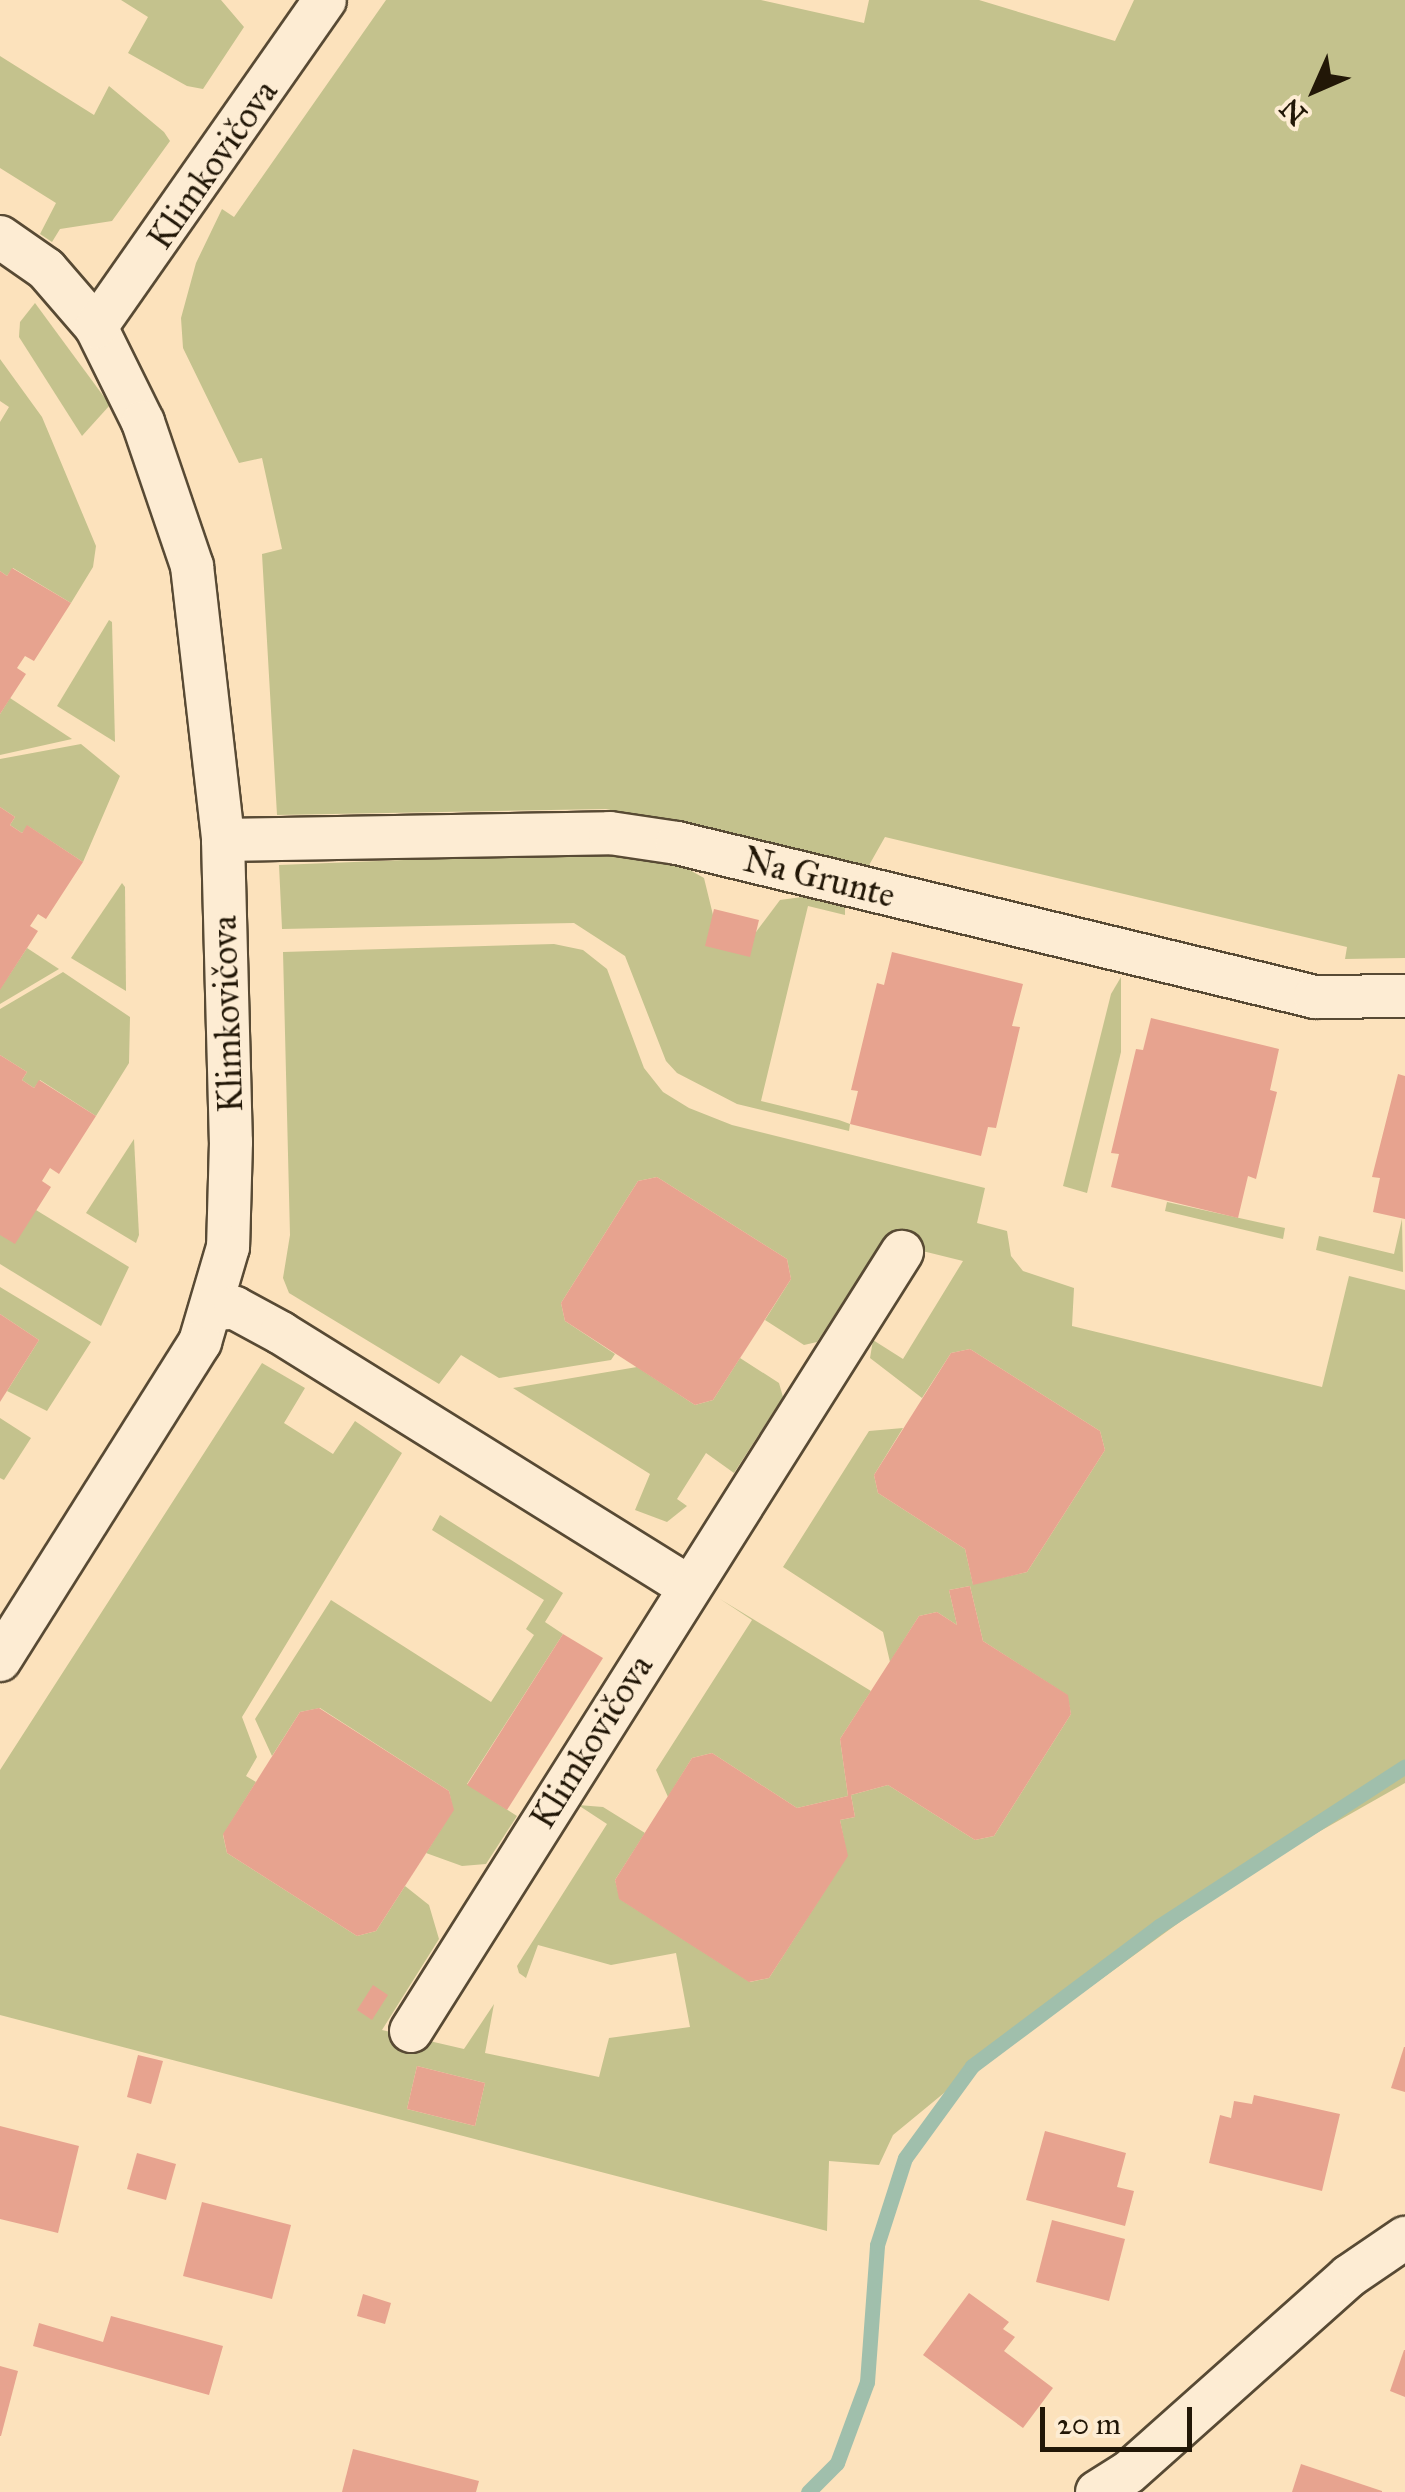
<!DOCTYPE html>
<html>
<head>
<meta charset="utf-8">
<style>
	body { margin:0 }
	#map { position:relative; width:1405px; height:2492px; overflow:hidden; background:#fce2bc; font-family:"IM FELL Great Primer",serif }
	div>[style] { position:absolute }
	.green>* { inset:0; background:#c4c28d }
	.stream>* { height:15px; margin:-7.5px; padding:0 7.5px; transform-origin:7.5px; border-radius:7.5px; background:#a0bfac }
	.building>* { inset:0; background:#e7a38f }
	.roads { filter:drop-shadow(2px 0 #584a34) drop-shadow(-2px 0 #584a34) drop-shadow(0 2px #584a34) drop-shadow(0 -2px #584a34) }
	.minor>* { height:42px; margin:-21px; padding:0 21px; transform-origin:21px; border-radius:21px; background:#fdecd3 }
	span { translate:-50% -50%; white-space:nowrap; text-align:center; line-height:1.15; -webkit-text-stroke:8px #fdecd3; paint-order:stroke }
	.street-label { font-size:35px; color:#221707 }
	.north { position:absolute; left:1265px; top:40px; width:100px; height:100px; -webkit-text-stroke:8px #fdecd3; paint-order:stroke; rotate:225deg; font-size:28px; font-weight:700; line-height:40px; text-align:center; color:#221707 }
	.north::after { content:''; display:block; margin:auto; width:35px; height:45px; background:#221707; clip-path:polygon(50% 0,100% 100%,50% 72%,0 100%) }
	.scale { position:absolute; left:1040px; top:2407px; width:152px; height:45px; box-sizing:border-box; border:5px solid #221707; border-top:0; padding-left:12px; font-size:30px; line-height:35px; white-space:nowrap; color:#221707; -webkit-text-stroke:8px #fdecd3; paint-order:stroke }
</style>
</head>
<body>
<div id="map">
	<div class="green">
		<i style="clip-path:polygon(121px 0,221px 0,244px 27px,203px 89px,187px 86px,128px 53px,148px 17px)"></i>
		<i style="clip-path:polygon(386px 0,761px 0,864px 23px,869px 0,979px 0,1115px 41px,1134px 0,1405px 0,1405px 958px,1345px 959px,1347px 947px,885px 837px,868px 867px,606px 809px,277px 815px,262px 554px,282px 549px,262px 458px,239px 463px,183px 348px,181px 318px,196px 263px,222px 209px,234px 217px)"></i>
		<i style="clip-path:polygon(0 56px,94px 115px,109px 86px,164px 132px,170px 141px,112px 221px,60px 229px,52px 242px,40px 234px,56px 203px,0 168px)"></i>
		<i style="clip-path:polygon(35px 303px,110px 405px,82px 436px,19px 337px,20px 322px)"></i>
		<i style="clip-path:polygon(0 359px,42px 417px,96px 546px,93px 567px,71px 603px,13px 568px,7px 576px,0 571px,0 422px,9px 407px,0 401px)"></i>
		<i style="clip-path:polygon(109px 620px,112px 622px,115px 742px,57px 706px)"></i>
		<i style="clip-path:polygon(10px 698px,72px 739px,0 755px,0 714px)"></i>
		<i style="clip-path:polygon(81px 744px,120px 776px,83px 862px,28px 826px,22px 833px,10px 825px,15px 817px,0 807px,0 759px)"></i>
		<i style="clip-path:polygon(582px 853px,679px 864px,704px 878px,713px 915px,756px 932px,780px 900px,809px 896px,845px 907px,845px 915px,808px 906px,761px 1101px,839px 1120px,850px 1124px,849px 1131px,737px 1104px,677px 1073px,666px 1061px,625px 956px,574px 923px,282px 929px,279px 865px)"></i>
		<i style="clip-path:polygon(122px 883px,125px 887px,126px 991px,71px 958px)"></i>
		<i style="clip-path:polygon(evenodd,554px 944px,583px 950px,607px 969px,644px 1068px,663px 1092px,689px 1108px,732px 1125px,985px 1188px,977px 1223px,1007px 1231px,1011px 1256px,1023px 1271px,1074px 1288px,1072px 1326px,1322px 1387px,1349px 1276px,1405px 1290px,1405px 1783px,1253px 1869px,944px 2093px,893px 2135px,879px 2165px,829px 2161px,827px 2231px,0 2015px,0 1770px,262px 1363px,305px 1388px,284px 1423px,333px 1454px,355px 1421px,402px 1453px,242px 1717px,257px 1757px,246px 1776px,256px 1782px,223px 1835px,227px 1853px,357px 1936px,376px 1931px,405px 1886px,429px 1905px,439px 1939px,382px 2030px,464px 2049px,494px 2004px,485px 2053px,599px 2077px,609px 2038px,690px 2027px,676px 1953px,611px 1965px,538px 1945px,526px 1978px,519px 1973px,517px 1966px,607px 1824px,578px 1805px,603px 1807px,645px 1833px,615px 1880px,620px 1899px,750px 1982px,769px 1978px,847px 1856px,840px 1820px,855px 1817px,851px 1795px,888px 1785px,975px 1840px,994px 1836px,1071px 1714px,1067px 1695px,983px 1641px,970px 1586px,949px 1590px,957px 1625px,937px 1612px,919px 1616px,890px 1662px,883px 1632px,783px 1567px,869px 1431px,903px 1428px,874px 1475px,878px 1493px,965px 1549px,973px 1584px,1027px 1572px,1105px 1450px,1100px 1431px,970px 1349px,951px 1353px,922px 1398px,870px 1358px,873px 1340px,903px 1359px,963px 1261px,882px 1241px,817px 1342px,804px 1345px,765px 1320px,791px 1279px,787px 1259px,657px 1177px,638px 1181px,561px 1303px,565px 1321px,615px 1354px,611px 1360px,499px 1378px,461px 1355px,439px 1384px,289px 1293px,283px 1278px,290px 1235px,283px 952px,554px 944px,417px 2066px,485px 2083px,475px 2126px,407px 2109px,417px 2066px)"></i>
		<i style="clip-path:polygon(27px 948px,59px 969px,0 1004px,0 989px)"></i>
		<i style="clip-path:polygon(63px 972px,130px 1017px,129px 1063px,96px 1116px,40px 1080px,34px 1088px,22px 1080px,27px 1072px,0 1055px,0 1009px)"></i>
		<i style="clip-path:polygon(1121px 977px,1121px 1052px,1087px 1193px,1063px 1186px,1111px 994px)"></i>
		<i style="clip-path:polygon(134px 1139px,139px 1235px,136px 1243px,86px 1213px)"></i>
		<i style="clip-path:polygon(1167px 1202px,1285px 1228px,1283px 1239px,1165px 1211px)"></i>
		<i style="clip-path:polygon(36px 1210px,129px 1267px,101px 1326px,0 1264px,0 1235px)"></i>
		<i style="clip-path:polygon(1402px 1219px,1403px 1272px,1316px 1250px,1319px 1236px,1394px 1254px)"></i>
		<i style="clip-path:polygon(0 1287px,91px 1342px,47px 1411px,7px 1391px,39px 1340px,0 1314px)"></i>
		<i style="clip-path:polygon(740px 1358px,779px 1383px,783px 1397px,734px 1473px,706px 1453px,677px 1499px,687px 1506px,667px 1522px,635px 1510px,650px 1474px,513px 1388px,637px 1367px,695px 1405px,713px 1400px)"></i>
		<i style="clip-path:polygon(0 1418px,31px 1438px,4px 1480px,0 1478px)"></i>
		<i style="clip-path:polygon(440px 1515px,563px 1593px,545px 1622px,563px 1634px,467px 1784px,517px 1816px,486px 1864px,462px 1866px,426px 1853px,453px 1810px,449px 1791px,320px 1708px,300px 1712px,272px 1756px,255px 1719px,331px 1600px,491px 1702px,534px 1635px,526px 1629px,544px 1600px,432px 1530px)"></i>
		<i style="clip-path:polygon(720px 1599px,871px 1691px,840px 1739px,848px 1796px,797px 1808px,712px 1753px,692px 1758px,668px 1797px,656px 1770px,752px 1620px)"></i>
	</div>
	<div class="stream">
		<i style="left:808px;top:2492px;width:41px;rotate:-45deg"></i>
		<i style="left:837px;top:2463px;width:86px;rotate:-69.7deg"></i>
		<i style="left:867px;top:2382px;width:137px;rotate:-85.8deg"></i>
		<i style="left:877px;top:2245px;width:91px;rotate:-72.2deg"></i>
		<i style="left:905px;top:2158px;width:114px;rotate:-53.9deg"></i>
		<i style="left:972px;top:2066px;width:234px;rotate:-36.8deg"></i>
		<i style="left:1159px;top:1926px;width:293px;rotate:-33deg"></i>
	</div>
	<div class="building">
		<i style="clip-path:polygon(12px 568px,71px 603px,34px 661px,25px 656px,17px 668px,26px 674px,0 714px,0 571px,7px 576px)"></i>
		<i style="clip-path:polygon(0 807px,15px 817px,10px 825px,22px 833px,27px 825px,83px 862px,46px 919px,38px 914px,30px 926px,38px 931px,0 990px)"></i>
		<i style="clip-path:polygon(714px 909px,759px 920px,750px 957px,705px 946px)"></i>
		<i style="clip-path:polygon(892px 952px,1023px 984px,1012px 1026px,1020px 1027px,996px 1128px,988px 1127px,981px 1156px,850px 1124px,858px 1091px,851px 1090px,877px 983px,884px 985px)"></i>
		<i style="clip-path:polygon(1151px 1018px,1279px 1049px,1270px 1090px,1277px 1092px,1256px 1179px,1248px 1176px,1238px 1218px,1111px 1187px,1119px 1154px,1111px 1153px,1136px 1049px,1143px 1050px)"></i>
		<i style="clip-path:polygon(0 1055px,27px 1072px,22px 1080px,34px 1088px,39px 1080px,96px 1116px,59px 1174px,50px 1168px,42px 1181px,51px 1187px,15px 1244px,0 1235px)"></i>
		<i style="clip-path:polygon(1398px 1074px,1405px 1076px,1405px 1219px,1373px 1212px,1380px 1178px,1372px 1177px)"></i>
		<i style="clip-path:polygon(657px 1177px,787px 1259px,791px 1279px,713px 1400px,695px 1405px,565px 1321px,561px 1303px,638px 1181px)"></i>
		<i style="clip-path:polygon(0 1314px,39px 1340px,0 1402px)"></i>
		<i style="clip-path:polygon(970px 1349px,1100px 1431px,1105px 1450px,1027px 1572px,973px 1585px,965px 1549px,878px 1493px,874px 1475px,951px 1353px)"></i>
		<i style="clip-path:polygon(970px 1586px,983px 1641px,1068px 1695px,1071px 1714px,994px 1836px,975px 1840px,888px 1785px,851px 1795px,855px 1817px,840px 1820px,848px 1856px,769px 1978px,749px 1982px,619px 1899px,615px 1880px,692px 1758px,712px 1753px,797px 1808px,848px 1796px,840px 1739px,919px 1616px,937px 1612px,957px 1625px,949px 1590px)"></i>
		<i style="clip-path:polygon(563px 1634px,603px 1658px,507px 1810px,467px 1785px)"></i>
		<i style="clip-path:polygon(319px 1708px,449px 1791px,454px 1810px,376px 1931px,357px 1936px,227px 1853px,223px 1834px,300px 1712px)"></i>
		<i style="clip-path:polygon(373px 1985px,388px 1995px,372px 2020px,357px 2010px)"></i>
		<i style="clip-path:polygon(1404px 2047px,1405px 2047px,1405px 2092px,1391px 2088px)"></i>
		<i style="clip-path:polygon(138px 2055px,163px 2061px,151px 2104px,127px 2097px)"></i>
		<i style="clip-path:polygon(417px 2066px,485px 2083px,475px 2126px,407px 2109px)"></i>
		<i style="clip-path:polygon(1254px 2095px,1340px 2114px,1322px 2191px,1209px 2163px,1220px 2115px,1231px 2118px,1234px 2101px,1252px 2104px)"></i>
		<i style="clip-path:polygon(0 2126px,79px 2146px,58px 2233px,0 2219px)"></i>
		<i style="clip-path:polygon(1045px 2131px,1126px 2153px,1117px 2187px,1134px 2191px,1125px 2226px,1026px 2200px)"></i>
		<i style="clip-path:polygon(137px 2153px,176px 2164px,166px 2200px,127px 2189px)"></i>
		<i style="clip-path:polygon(202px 2202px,291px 2225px,272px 2299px,183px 2276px)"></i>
		<i style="clip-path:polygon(1052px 2220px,1125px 2239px,1109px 2301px,1036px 2282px)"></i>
		<i style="clip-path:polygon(969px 2293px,1009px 2322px,1003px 2329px,1015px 2337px,1004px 2351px,1053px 2388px,1023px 2428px,923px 2355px)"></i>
		<i style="clip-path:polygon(363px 2294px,391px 2303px,385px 2324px,357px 2316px)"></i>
		<i style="clip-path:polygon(111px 2316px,223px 2346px,209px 2395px,33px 2346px,39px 2323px,103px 2342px)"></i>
		<i style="clip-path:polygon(1404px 2350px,1405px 2350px,1405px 2397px,1390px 2391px)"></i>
		<i style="clip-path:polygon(0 2366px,18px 2371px,1px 2436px,0 2436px)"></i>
		<i style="clip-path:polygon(353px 2449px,479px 2481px,476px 2492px,342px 2492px)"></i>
		<i style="clip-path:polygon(1301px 2464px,1382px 2491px,1382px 2492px,1292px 2492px)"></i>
	</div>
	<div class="roads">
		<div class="minor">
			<i style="left:0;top:237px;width:56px;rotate:34.8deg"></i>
			<i style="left:46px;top:269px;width:77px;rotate:49.2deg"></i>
			<i style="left:96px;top:327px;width:106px;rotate:63.7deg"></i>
			<i style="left:143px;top:422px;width:152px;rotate:71.2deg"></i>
			<i style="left:192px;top:566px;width:276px;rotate:83.5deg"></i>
			<i style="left:223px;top:840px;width:302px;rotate:88.5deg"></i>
			<i style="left:231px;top:1142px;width:105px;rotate:91.6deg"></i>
			<i style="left:228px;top:1247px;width:99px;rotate:106.4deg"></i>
			<i style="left:200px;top:1342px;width:376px;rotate:122.2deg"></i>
			<i style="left:96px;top:327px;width:399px;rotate:-55deg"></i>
			<i style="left:223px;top:840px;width:387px;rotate:-1deg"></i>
			<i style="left:610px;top:833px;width:68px;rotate:8.5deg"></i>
			<i style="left:677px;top:843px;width:656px;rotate:13.57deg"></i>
			<i style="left:1315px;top:997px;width:90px;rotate:-0.6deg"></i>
			<i style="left:213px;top:1309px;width:22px;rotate:-3deg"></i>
			<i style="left:235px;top:1308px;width:52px;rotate:28.5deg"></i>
			<i style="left:281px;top:1333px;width:481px;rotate:31.9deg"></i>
			<i style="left:411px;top:2031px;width:921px;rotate:-57.78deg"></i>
			<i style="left:1097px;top:2492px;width:36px;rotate:-32deg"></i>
			<i style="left:1128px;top:2473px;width:296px;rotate:-41.7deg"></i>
			<i style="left:1349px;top:2276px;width:68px;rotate:-34.2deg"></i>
		</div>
	</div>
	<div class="street-label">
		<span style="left:213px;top:165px;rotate:-55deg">Klimkovičova</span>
		<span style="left:819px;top:878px;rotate:14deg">Na Grunte</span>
		<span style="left:228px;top:1014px;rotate:-92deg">Klimkovičova</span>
		<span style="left:592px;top:1742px;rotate:-58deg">Klimkovičova</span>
	</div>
	<div class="north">N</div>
	<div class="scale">20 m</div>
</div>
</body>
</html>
